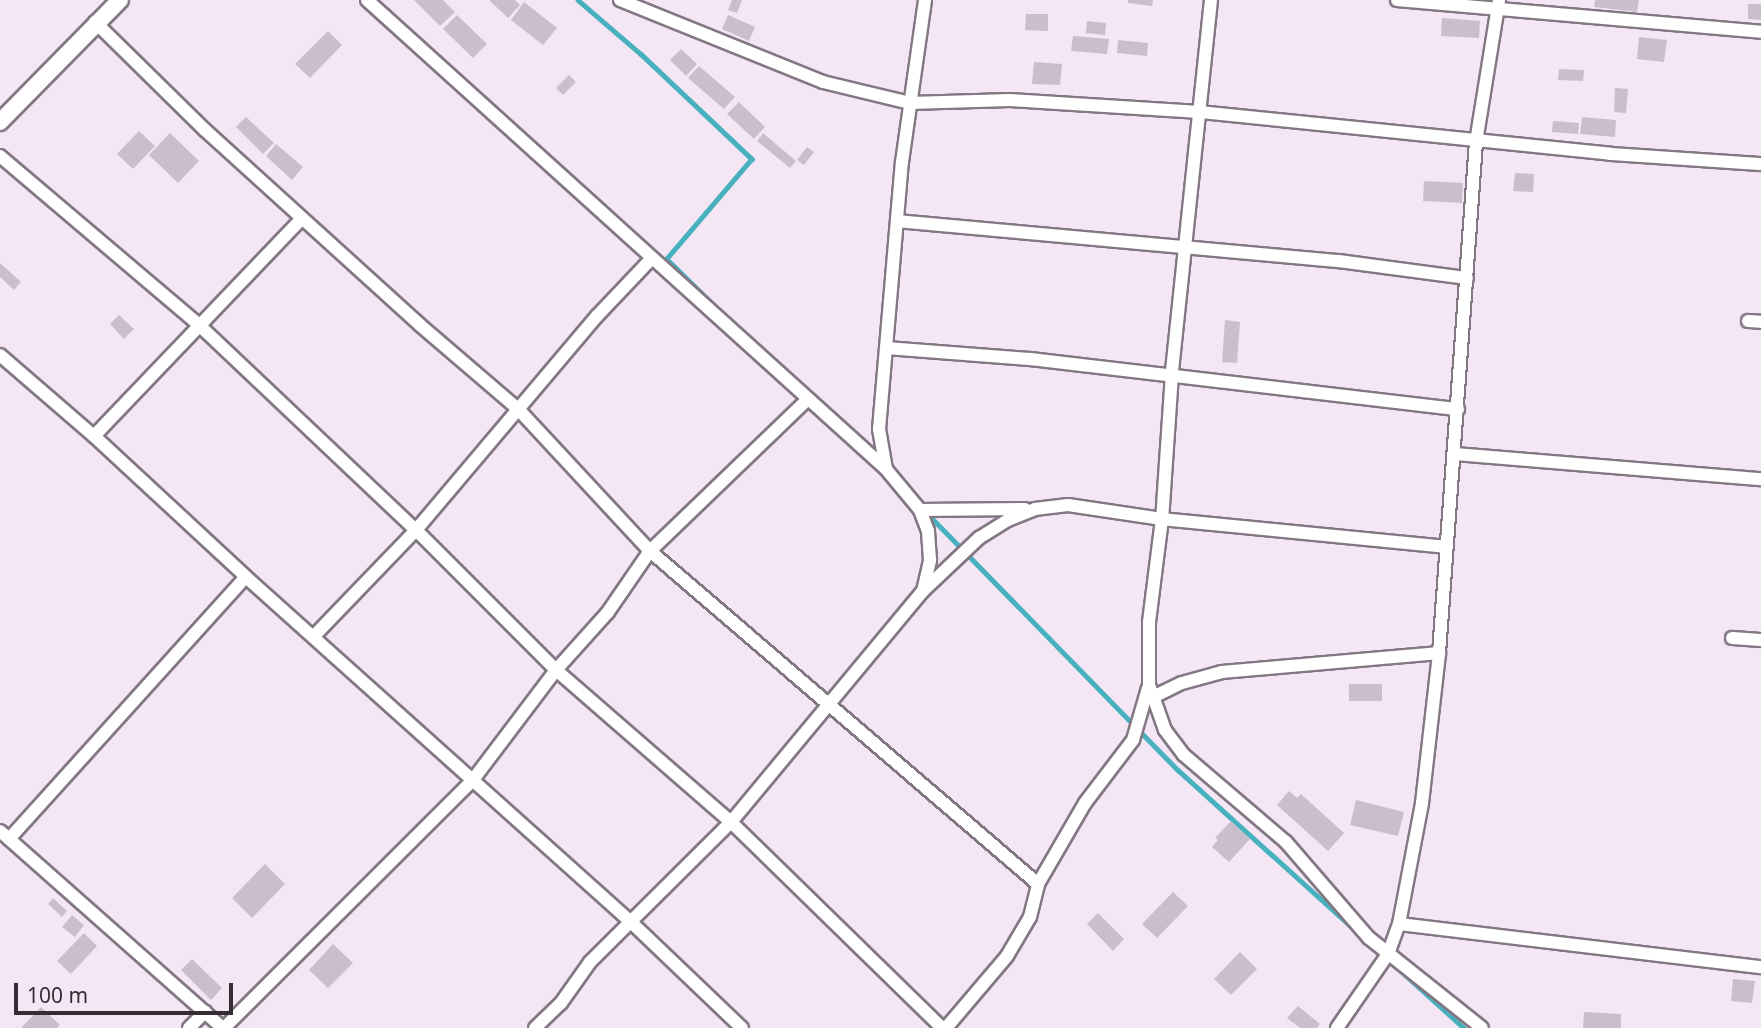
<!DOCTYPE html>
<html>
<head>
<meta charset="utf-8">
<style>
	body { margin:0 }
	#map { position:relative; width:1761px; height:1028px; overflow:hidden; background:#f4e6f5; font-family:"Noto Sans",sans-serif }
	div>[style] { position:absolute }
	.stream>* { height:4.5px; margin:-2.25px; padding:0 2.25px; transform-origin:2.25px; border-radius:2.25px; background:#47b1be }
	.building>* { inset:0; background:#cbbecc }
	.roads { filter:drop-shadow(2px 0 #837784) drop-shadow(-2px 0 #837784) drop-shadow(0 2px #837784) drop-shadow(0 -2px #837784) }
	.street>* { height:12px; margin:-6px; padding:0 6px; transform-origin:6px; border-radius:6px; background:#fff }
	.secondary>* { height:16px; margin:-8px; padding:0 8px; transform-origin:8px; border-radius:8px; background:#fff }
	span { translate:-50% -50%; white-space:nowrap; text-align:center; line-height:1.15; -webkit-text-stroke:5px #f4e6f5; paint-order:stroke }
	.scale { position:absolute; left:14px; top:983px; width:219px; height:32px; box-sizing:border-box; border:4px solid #342e34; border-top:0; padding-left:9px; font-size:21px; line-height:24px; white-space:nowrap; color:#342e34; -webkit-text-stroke:5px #f4e6f5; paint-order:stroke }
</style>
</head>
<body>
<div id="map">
	<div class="stream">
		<i style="left:578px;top:0;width:83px;rotate:40.6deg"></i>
		<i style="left:641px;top:54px;width:153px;rotate:43.4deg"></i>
		<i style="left:752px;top:159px;width:131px;rotate:130.4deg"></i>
		<i style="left:667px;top:259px;width:69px;rotate:44.4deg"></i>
		<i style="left:928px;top:514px;width:358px;rotate:45.7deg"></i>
		<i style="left:1178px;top:770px;width:236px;rotate:42.1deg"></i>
		<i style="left:1401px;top:971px;width:85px;rotate:42.1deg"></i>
	</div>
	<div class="building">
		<i style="clip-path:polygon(414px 0,443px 0,455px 12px,440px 26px)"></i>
		<i style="clip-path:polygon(489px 0,515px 0,520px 5px,508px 18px)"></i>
		<i style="clip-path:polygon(732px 0,742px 0,737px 13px,728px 10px)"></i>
		<i style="clip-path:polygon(1128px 0,1153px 0,1152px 6px,1128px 3px)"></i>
		<i style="clip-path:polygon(1595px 0,1639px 0,1637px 12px,1594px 7px)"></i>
		<i style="clip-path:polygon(524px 2px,557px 28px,543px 45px,511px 20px)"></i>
		<i style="clip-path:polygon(1748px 4px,1761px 4px,1761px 20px,1748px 19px)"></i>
		<i style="clip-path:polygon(1026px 14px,1048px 14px,1048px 31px,1025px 30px)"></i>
		<i style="clip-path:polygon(457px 15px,487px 44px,473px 58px,443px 29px)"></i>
		<i style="clip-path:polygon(728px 15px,755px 27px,749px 41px,722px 29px)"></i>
		<i style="clip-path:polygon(1442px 18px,1480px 21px,1479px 38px,1441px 36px)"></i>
		<i style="clip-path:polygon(1087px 21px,1106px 23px,1105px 35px,1086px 33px)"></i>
		<i style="clip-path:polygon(328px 31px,342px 45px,310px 78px,295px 64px)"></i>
		<i style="clip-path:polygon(1073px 36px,1109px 39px,1107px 54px,1071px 51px)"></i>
		<i style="clip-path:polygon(1639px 37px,1667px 40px,1664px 62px,1637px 59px)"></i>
		<i style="clip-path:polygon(1118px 40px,1148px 43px,1147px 56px,1117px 53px)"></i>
		<i style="clip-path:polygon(681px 49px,697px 64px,686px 76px,670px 60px)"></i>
		<i style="clip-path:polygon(1034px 62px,1062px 64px,1060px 85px,1032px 84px)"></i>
		<i style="clip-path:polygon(699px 66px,735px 97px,724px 109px,688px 78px)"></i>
		<i style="clip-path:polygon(1559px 69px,1584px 70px,1583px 81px,1558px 80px)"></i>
		<i style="clip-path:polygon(569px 75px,576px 82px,563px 95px,556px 88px)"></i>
		<i style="clip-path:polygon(1615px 88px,1628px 89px,1626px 113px,1614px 112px)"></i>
		<i style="clip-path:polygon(739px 102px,765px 127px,754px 139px,727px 114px)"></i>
		<i style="clip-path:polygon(246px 117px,274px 143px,263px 154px,236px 127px)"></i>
		<i style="clip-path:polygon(1582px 117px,1616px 120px,1615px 137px,1580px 134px)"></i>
		<i style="clip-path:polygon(1553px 121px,1579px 123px,1578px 134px,1552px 132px)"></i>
		<i style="clip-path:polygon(139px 131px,155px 146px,133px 169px,117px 154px)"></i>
		<i style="clip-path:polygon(170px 133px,199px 161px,178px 183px,149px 155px)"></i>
		<i style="clip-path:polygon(763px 133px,796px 161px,790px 168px,757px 141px)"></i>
		<i style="clip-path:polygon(276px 144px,303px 167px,292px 180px,266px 156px)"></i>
		<i style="clip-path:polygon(807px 147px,814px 152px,804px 165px,797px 160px)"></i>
		<i style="clip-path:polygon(1515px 173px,1534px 174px,1533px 192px,1513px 191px)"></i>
		<i style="clip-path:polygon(1424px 181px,1463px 183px,1462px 203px,1423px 201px)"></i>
		<i style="clip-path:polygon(0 263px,21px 282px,14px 290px,0 277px)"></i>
		<i style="clip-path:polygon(119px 315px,134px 329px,124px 339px,110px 324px)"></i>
		<i style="clip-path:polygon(1225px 320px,1240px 322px,1237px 363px,1222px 362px)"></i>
		<i style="clip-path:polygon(1349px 684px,1382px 684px,1382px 701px,1349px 701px)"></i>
		<i style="clip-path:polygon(1289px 791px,1297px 798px,1301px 794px,1344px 833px,1328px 851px,1277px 805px)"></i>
		<i style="clip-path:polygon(1356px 800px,1404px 812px,1398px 836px,1350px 825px)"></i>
		<i style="clip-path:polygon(1231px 821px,1250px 839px,1229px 862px,1212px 847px,1218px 840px,1215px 838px)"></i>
		<i style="clip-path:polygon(265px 864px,285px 884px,252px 918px,232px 898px)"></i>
		<i style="clip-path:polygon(1173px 892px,1188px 906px,1157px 938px,1142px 924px)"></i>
		<i style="clip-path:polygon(53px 898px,67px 911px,62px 917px,48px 904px)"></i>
		<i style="clip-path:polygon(1098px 913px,1124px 939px,1113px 951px,1087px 924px)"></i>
		<i style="clip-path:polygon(72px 915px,84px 925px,75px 937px,62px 927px)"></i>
		<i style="clip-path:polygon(84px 933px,97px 946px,71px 974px,57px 961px)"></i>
		<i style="clip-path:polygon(333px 944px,353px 963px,328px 988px,309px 970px)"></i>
		<i style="clip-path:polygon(1240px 952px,1257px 969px,1231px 995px,1214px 979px)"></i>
		<i style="clip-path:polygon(192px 959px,222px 988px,211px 1000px,181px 970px)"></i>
		<i style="clip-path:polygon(1733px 979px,1755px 981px,1752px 1003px,1731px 1001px)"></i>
		<i style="clip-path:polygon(1298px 1006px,1320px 1024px,1317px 1028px,1300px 1028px,1287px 1018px)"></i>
		<i style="clip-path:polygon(41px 1007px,60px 1025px,57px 1028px,21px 1028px)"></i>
		<i style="clip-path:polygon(1584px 1012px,1621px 1014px,1621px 1028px,1583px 1028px)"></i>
	</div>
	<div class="roads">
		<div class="street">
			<i style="left:367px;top:0;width:700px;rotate:42.1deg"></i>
			<i style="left:620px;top:0;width:219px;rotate:22deg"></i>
			<i style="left:823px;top:82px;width:89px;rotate:13.6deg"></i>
			<i style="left:910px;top:103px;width:100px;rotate:-1.7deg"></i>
			<i style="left:1010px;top:100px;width:190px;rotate:3.6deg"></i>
			<i style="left:1200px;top:112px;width:412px;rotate:5.8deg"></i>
			<i style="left:1610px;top:154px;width:151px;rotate:3.8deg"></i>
			<i style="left:1211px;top:0;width:376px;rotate:96deg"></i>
			<i style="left:1172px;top:374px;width:145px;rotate:93.9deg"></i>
			<i style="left:1162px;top:519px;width:104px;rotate:97.2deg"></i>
			<i style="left:1149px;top:622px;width:63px;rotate:90deg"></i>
			<i style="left:1149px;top:685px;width:48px;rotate:70.4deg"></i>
			<i style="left:1165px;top:730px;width:31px;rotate:53deg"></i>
			<i style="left:1184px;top:755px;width:134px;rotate:40.5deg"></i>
			<i style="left:1286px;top:842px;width:127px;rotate:49.2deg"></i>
			<i style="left:1369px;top:938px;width:144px;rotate:38.5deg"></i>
			<i style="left:1397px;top:0;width:365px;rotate:5deg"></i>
			<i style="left:95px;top:22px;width:154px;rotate:44.5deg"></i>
			<i style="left:205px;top:130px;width:290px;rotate:42.2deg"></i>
			<i style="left:420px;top:325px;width:130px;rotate:40.6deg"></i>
			<i style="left:519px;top:410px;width:192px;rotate:47.1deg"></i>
			<i style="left:650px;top:551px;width:511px;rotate:40.64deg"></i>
			<i style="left:0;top:156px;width:261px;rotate:40.3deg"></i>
			<i style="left:199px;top:325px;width:299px;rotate:43.4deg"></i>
			<i style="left:416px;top:530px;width:198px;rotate:45deg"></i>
			<i style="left:556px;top:670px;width:232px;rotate:41deg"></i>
			<i style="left:731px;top:822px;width:295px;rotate:44.3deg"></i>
			<i style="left:897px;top:221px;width:444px;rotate:5.2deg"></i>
			<i style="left:1339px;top:261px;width:129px;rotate:7.6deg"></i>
			<i style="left:1748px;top:321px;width:13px;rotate:4deg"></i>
			<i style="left:886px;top:348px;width:144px;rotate:4.4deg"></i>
			<i style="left:1030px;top:359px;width:431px;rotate:6.7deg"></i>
			<i style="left:0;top:355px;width:124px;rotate:40.8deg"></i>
			<i style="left:94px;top:436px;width:207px;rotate:42.8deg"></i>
			<i style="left:246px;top:577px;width:518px;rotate:41.87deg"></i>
			<i style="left:632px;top:923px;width:152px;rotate:43.7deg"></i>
			<i style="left:94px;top:436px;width:301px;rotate:-46.3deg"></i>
			<i style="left:1455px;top:454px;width:307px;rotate:4.7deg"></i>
			<i style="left:920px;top:510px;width:105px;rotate:-0.5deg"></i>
			<i style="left:923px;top:591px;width:32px;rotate:-77deg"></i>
			<i style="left:930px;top:560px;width:29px;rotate:-94deg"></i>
			<i style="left:928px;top:531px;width:22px;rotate:-111deg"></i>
			<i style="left:920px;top:510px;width:53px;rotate:-129.7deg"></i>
			<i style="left:886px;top:469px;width:41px;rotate:-99.9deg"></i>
			<i style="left:879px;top:429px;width:268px;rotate:-85.1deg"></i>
			<i style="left:902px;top:162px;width:164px;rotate:-81.9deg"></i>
			<i style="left:314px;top:636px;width:147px;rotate:-46.1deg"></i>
			<i style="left:416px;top:530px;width:280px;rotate:-49.8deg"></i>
			<i style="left:597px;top:316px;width:79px;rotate:-46.5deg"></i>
			<i style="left:1732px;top:638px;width:29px;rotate:4deg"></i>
			<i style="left:1153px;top:697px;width:32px;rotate:-26deg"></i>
			<i style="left:1182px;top:683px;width:41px;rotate:-15.4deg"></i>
			<i style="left:1222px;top:672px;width:218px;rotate:-5deg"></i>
			<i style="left:0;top:831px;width:298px;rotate:41.5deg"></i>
			<i style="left:9px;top:839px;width:353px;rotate:-47.9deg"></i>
			<i style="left:1399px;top:924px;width:365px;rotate:6.8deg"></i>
			<i style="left:189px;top:1028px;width:23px;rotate:-45deg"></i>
			<i style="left:224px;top:1028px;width:350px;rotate:-44.9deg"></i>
			<i style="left:472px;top:781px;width:139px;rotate:-52.9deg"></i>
			<i style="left:556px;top:670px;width:78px;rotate:-48.1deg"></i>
			<i style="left:608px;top:612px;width:74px;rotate:-55.5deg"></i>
			<i style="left:650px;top:551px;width:219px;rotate:-43.9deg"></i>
			<i style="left:535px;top:1028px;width:36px;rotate:-44deg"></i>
			<i style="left:561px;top:1003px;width:50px;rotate:-54.7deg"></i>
			<i style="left:590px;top:962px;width:199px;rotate:-44.8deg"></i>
			<i style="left:731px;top:822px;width:299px;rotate:-50.3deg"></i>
			<i style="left:922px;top:592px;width:79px;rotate:-43.5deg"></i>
			<i style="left:979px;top:538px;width:34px;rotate:-32deg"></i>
			<i style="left:1008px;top:520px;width:29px;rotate:-22deg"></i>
			<i style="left:1035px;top:509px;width:33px;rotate:-7deg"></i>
			<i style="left:1068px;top:505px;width:95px;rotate:8.5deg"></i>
			<i style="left:1162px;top:519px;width:286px;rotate:5.6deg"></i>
			<i style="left:946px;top:1028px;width:94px;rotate:-49.7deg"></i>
			<i style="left:1007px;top:956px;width:45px;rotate:-59.5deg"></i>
			<i style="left:1030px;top:917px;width:34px;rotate:-76deg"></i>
			<i style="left:1038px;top:884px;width:94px;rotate:-59.9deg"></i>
			<i style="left:1085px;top:803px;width:79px;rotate:-52.7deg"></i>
			<i style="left:1133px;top:740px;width:54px;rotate:-73.9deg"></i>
			<i style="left:1337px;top:1028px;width:90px;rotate:-55.4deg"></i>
			<i style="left:1388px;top:954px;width:32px;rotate:-70deg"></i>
			<i style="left:1399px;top:924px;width:123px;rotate:-79.2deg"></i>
			<i style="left:1422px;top:803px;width:151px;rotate:-83.5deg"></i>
			<i style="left:1439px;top:653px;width:512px;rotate:-85.86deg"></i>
			<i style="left:1476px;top:142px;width:144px;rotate:-80.8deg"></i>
		</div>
		<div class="secondary">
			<i style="left:0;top:122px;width:171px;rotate:-45.5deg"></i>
		</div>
	</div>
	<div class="scale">100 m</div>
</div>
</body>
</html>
